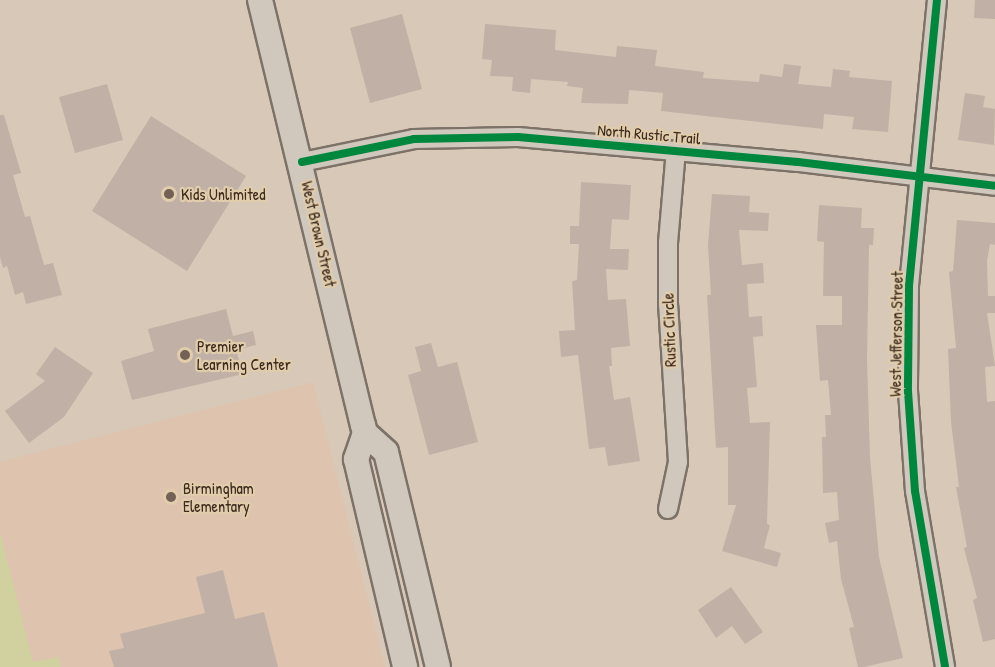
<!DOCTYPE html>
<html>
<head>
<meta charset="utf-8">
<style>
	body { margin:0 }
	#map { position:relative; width:995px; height:667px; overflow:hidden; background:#d8c8b8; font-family:"Patrick Hand",sans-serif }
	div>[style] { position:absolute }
	.built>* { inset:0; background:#dec3ae }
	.green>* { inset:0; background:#d1d19f }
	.building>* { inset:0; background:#c1b0a5 }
	.roads { filter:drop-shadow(2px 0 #7d7268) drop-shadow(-2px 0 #7d7268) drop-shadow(0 2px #7d7268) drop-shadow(0 -2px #7d7268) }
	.street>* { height:18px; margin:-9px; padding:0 9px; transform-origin:9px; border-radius:9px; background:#d0c8bc }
	.secondary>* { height:24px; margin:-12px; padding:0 12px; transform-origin:12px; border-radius:12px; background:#d0c8bc }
	.cycleway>* { height:8px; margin:-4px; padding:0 4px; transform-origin:4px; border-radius:4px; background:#00873e }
	.dots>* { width:16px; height:16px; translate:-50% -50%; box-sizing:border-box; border:3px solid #e1ccab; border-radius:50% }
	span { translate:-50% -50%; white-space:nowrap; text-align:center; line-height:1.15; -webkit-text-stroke:4.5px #e1ccab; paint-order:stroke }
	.street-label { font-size:16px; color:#3b2a1e }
	.poi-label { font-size:16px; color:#3b2a1e }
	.left { translate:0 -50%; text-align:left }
</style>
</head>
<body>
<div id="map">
	<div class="built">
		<i style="clip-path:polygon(313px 382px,385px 667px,61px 667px,58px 657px,33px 663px,0 532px,0 462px)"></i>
	</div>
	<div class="green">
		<i style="clip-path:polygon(0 532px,33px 662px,59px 657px,61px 667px,0 667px)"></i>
	</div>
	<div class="building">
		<i style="clip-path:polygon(975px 0,995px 0,995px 19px,974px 18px)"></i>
		<i style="clip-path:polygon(402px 14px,422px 89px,370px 103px,350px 28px)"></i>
		<i style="clip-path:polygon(485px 24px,556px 30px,555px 50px,616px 57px,617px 46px,657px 50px,655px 66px,704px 72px,703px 78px,759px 82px,760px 74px,782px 77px,784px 64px,801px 66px,798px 84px,831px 87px,833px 69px,850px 71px,849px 77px,892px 81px,888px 132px,852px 129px,854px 117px,824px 114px,823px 129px,661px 111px,663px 93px,629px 90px,628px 104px,581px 103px,583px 88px,567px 86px,568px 82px,531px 79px,530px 93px,512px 91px,513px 77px,490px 76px,492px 60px,482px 59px)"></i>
		<i style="clip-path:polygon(107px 84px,123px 140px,75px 153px,59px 97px)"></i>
		<i style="clip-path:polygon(965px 93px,985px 96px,983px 107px,995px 109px,994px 145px,958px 140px)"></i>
		<i style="clip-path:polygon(0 115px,4px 115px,21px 173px,13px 175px,25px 217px,30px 216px,44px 265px,53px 263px,62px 295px,26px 304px,23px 292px,15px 295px,7px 266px,3px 268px,0 257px)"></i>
		<i style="clip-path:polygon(151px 116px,246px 176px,187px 271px,92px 211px)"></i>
		<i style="clip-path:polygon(581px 182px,631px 185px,629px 220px,612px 219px,610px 249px,629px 249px,628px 270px,606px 269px,608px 300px,626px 299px,630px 346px,611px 348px,612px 366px,609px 366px,614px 400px,630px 397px,640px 461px,608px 466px,605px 447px,589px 449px,578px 355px,561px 357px,559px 331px,575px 330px,572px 281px,577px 280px,579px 244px,570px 244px,570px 226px,579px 226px)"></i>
		<i style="clip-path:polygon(712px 194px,750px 196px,749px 212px,769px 213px,768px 231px,739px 230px,742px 265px,763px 263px,764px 283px,747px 284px,749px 317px,762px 316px,763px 336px,753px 337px,757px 387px,747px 388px,750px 423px,770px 422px,767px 524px,770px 525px,764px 548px,781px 553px,777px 567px,722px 551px,736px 505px,728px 505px,728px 447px,716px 448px,707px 295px,711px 295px,708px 245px)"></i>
		<i style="clip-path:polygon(819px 205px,862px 208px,861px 228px,874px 228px,873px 245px,869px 245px,867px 359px,870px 457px,879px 557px,903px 658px,864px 667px,858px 667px,849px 628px,854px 627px,841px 579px,837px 541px,829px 543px,825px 523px,839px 520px,837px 492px,823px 493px,822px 437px,826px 437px,825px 415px,831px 415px,828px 380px,820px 381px,816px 325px,842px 325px,842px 296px,823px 296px,824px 242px,817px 241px)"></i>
		<i style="clip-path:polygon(957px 220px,995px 223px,995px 245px,990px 244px,987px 261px,988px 296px,995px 296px,995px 313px,987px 313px,995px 366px,985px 367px,987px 402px,995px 401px,995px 639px,983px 642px,973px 600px,977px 598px,964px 548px,967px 547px,956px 487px,959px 487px,951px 422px,948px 349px,956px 348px,949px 272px,953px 271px)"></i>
		<i style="clip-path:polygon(226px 309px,233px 336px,253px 331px,256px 345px,236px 350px,243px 374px,132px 400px,121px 361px,154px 351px,148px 329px)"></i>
		<i style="clip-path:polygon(431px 343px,438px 367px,457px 362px,478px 442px,429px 455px,408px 375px,421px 371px,415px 347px)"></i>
		<i style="clip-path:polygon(55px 347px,93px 373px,64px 417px,29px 443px,5px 411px,45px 381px,36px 374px)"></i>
		<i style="clip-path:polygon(223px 570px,235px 619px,264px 612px,278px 667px,114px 667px,109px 651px,124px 648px,120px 634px,205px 613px,196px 577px)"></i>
		<i style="clip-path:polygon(731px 587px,763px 632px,745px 644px,732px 626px,716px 638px,698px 610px)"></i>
	</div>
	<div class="roads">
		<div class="street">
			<i style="left:937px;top:0;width:289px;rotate:95.6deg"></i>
			<i style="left:909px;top:288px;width:103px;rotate:90.6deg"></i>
			<i style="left:908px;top:391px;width:100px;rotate:86deg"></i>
			<i style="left:915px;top:491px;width:179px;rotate:80.3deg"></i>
			<i style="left:302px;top:162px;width:114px;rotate:-11.6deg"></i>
			<i style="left:414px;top:139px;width:104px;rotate:-1.1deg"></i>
			<i style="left:518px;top:137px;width:281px;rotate:5.1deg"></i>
			<i style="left:798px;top:162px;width:198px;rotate:6.9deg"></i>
			<i style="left:668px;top:509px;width:48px;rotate:-78deg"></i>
			<i style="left:678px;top:462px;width:157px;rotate:-93.6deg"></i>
			<i style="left:668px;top:305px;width:62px;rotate:-90deg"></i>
			<i style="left:668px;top:243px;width:93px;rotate:-85.1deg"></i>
		</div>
		<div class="secondary">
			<i style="left:260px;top:0;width:437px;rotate:76.4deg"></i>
			<i style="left:363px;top:425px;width:8px;rotate:76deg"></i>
			<i style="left:365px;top:433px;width:28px;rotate:109deg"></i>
			<i style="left:356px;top:459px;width:214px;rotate:76.7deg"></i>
			<i style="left:365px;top:433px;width:28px;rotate:42deg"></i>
			<i style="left:386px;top:452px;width:221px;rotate:76.4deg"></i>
		</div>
	</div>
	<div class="cycleway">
		<i style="left:937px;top:0;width:289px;rotate:95.6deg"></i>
		<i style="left:909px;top:288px;width:103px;rotate:90.6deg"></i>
		<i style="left:908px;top:391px;width:100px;rotate:86deg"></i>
		<i style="left:915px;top:491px;width:179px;rotate:80.3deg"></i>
		<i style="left:302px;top:162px;width:114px;rotate:-11.6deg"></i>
		<i style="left:414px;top:139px;width:104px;rotate:-1.1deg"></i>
		<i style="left:518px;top:137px;width:281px;rotate:5.1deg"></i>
		<i style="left:798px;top:162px;width:198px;rotate:6.9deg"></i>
	</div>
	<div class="dots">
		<i style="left:169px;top:194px;background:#726154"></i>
		<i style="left:185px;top:355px;background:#726154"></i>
		<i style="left:171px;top:497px;background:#726154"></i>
	</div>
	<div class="street-label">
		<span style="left:649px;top:134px;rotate:5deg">North Rustic Trail</span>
		<span style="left:319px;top:234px;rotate:77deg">West Brown Street</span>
		<span style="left:669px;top:330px;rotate:-92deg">Rustic Circle</span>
		<span style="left:896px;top:334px;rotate:-89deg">West Jefferson Street</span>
	</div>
	<div class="poi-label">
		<span class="left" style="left:181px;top:194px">Kids Unlimited</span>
		<span class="left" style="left:197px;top:355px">Premier<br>Learning Center</span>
		<span class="left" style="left:183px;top:497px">Birmingham<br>Elementary</span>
	</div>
</div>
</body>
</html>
